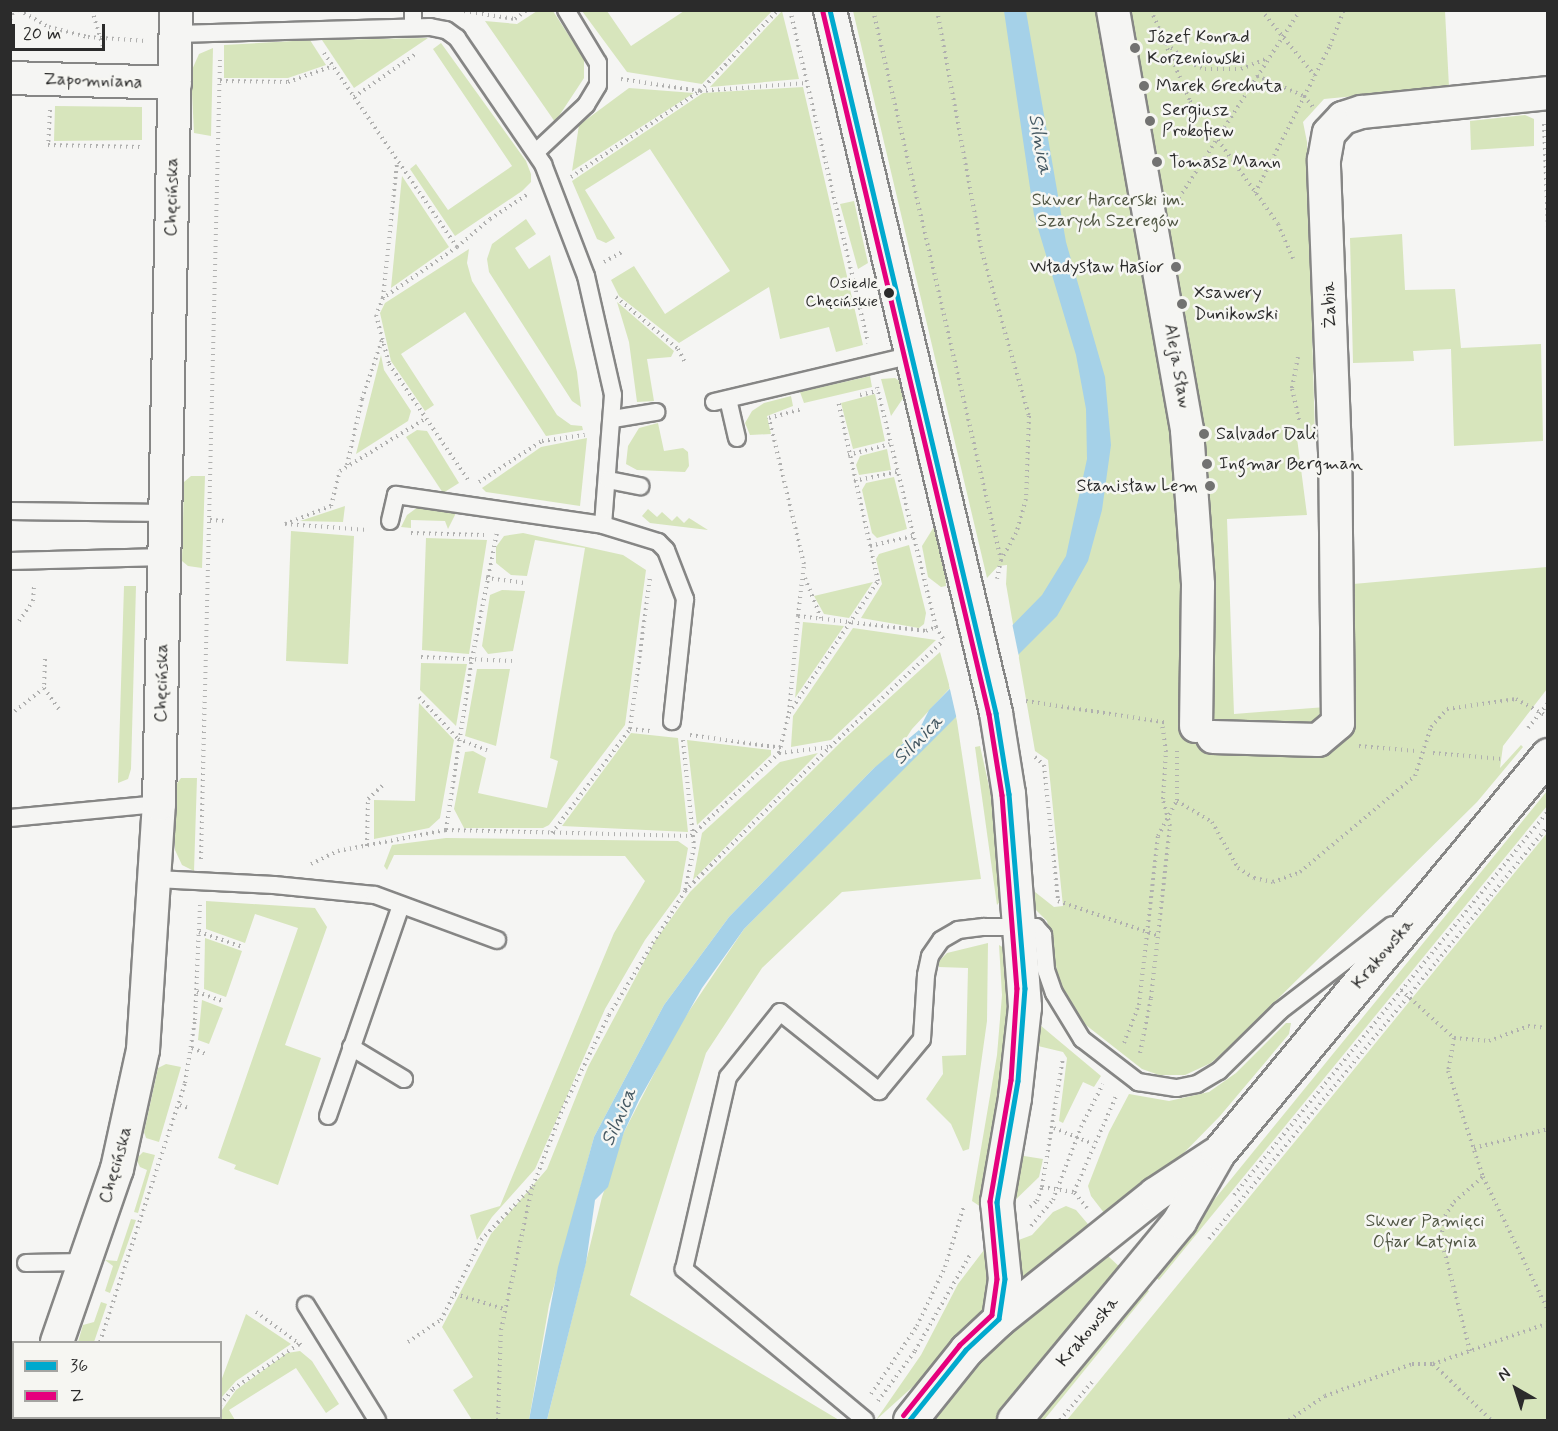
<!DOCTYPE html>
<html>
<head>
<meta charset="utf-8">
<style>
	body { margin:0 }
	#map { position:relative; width:1558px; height:1431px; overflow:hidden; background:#f5f5f3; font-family:Mynerve,sans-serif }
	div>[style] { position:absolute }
	.green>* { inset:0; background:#d7e5bc }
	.water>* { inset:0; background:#a5d1e8 }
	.pier>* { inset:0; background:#f5f5f3 }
	.path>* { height:4px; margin-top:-2px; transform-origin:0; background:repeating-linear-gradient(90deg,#b0b0af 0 1.5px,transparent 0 6px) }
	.roads { filter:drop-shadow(2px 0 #868685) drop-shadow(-2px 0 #868685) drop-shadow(0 2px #868685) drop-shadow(0 -2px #868685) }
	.lane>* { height:16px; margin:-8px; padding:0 8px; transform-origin:8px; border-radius:8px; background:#f5f5f3 }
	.street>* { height:32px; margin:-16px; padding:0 16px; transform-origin:16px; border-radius:16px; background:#f5f5f3 }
	.secondary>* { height:33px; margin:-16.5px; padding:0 16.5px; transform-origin:16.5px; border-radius:16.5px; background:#f5f5f3 }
	.bus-1>* { height:4.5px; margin:-2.25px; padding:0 2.25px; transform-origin:2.25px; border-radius:2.25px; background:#00a9ce }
	.bus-2>* { height:4.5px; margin:-2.25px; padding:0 2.25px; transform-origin:2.25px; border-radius:2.25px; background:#e5007d }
	.dots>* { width:16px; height:16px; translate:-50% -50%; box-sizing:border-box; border:3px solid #f6f6f2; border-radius:50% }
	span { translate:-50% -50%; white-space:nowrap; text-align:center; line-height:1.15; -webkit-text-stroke:5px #f6f6f2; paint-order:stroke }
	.bus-label { font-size:16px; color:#2b2b2b }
	.right { translate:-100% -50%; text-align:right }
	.poi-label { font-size:18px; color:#2b2b2b }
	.left { translate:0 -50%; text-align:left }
	.street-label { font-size:18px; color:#2b2b2b }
	.park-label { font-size:18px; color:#505644 }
	.water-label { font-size:20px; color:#455862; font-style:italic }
	.frame { position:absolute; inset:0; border:12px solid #2b2b2b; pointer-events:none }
	.legend { position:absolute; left:12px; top:1341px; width:210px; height:78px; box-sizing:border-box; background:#f6f6f2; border:2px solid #a5a5a2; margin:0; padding:8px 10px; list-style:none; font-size:18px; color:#2b2b2b }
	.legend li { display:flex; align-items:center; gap:12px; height:30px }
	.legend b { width:30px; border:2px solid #a5a5a2 }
	.north { position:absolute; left:1486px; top:1359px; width:60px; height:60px; -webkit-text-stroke:4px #f6f6f2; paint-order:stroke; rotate:321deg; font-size:16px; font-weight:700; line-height:24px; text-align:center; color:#2b2b2b }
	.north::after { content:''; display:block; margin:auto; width:21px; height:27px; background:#2b2b2b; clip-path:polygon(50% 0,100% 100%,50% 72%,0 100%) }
	.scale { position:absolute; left:12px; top:24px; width:93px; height:27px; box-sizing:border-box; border:3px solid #2b2b2b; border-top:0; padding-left:8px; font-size:18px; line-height:21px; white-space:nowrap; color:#2b2b2b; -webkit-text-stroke:4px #f6f6f2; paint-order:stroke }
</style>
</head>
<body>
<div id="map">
	<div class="green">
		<i style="clip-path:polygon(537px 11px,553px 11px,584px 59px,584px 78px,555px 122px,485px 21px,517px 24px)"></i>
		<i style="clip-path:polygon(582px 11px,607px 11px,631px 46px,684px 11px,772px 11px,702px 84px,627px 72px)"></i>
		<i style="clip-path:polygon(782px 11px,799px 79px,710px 87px)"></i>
		<i style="clip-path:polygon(853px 11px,1445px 11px,1449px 87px,1324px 99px,1303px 122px,1307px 142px,1315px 438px,1297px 438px,1307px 515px,1227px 519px,1234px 714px,1326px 707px,1345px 581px,1353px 580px,1353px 584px,1547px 567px,1547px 689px,1503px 746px,1500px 768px,1521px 745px,1523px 747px,1477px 802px,1229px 1047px,1211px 1063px,1185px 1075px,1159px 1075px,1142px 1069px,1082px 1022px,1059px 981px,1047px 921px,1033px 907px,1030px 888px,1054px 907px,1063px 906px,1048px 760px,1035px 751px,1006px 584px,1007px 565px,998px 566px,987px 578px)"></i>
		<i style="clip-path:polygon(428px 38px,354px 88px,322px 40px)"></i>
		<i style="clip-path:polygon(310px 40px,326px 65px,288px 78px,224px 78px,224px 45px)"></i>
		<i style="clip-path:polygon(441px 43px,526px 161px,531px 174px,531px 182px,522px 191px,455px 236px,410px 169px,416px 164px,448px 210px,512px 166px,433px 49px)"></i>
		<i style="clip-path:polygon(213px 48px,211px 136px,194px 133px,191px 72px,199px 54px)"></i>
		<i style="clip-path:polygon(803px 87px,863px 345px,836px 352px,829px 327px,780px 339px,769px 287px,679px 343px,619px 296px,611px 280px,634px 266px,665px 314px,730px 271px,650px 149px,585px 190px,615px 238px,606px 243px,597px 239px,572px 181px,703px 93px)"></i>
		<i style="clip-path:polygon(629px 88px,694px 93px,572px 171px,579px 125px)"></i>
		<i style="clip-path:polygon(55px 106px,142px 107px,142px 140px,54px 141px)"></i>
		<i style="clip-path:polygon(1525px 115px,1534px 119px,1534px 146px,1471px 150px,1470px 121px)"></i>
		<i style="clip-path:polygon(402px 176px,449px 247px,391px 288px)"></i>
		<i style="clip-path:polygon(854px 201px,868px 263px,858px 269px,840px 204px)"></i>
		<i style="clip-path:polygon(526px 219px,536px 234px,515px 248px,529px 269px,550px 255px,577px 372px,581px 407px,572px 401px,489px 272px,487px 259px,492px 244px)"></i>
		<i style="clip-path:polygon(1402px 234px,1405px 290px,1455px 289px,1461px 348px,1541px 344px,1543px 441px,1454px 446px,1451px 349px,1413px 351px,1414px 361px,1353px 363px,1350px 238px)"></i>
		<i style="clip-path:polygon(469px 249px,467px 263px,472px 281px,557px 415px,571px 425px,582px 426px,583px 430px,546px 436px,465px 312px,401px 354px,434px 405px,425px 411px,391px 361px,380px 313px,385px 303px)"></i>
		<i style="clip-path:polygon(617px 302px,674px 351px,671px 357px,647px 359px,654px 401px,637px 402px,629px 342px)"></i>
		<i style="clip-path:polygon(381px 355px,384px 370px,411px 411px,408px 421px,356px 454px)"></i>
		<i style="clip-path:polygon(870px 376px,872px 387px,804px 403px,800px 392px)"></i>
		<i style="clip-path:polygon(895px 378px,910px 388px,891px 416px,881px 379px)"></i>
		<i style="clip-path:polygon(875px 394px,885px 441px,853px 449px,841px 403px)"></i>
		<i style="clip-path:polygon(791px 396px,793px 406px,767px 416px,771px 434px,750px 435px,745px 423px,752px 411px,764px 403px)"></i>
		<i style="clip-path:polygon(658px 423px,664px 451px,683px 448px,688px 452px,689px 466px,685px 472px,637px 470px,626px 464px,628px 446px,639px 428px)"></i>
		<i style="clip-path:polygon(417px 430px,427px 431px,459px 483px,443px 493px,406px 437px)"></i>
		<i style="clip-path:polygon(587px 438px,580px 506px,486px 492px,482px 488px,541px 447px)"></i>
		<i style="clip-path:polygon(887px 449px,891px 470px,859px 475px,856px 465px,860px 456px)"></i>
		<i style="clip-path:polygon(191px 476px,205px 476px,202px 568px,188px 566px,182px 561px,184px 482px)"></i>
		<i style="clip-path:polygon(894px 477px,907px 529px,877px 538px,872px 533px,862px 490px,866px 483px)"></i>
		<i style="clip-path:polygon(345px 506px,343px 522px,299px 521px,300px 521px)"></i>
		<i style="clip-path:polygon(418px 507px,456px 513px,448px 529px,445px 521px,411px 520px,411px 528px,401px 527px,407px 515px)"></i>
		<i style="clip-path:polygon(648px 509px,657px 517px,662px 512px,672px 521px,677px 516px,684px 523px,689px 518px,708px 530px,650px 523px,642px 516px)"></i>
		<i style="clip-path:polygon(942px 514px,946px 586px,941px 587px,928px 577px,922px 546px)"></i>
		<i style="clip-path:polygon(291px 531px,354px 536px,348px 664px,286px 661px)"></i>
		<i style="clip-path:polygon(523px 533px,623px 555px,646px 570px,625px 725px,549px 825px,543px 828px,464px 828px,454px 809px,465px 752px,473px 751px,486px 758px,478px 793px,547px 808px,558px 761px,550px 758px,585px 548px,535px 540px,527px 576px,511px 575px,496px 563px,496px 547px,504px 536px)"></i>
		<i style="clip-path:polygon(426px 538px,487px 540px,469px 654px,422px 650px)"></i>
		<i style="clip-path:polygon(909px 545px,926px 613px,924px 624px,919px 628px,861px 618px,882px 584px,876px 559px,879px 554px)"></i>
		<i style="clip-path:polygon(873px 582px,849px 618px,824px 614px,814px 596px)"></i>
		<i style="clip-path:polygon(124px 586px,136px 586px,131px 769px,128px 779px,118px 783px)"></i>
		<i style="clip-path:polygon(502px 590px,525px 591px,513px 651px,488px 654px,482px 646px,490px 595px)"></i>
		<i style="clip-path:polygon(803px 622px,844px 626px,795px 698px)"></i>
		<i style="clip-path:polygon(853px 628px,936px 640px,831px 740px,791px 747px,793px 716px)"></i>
		<i style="clip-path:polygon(940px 652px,950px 688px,912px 729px,897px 752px,874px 768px,729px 917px,664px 1005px,594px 1137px,549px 1305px,529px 1420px,472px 1420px,453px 1390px,473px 1377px,442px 1327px,491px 1234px,547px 1169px,588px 1067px,655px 941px,690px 892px,843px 740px)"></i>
		<i style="clip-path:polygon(421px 663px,467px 664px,456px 726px,420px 690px)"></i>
		<i style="clip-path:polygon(477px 669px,510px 669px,496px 746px,465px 736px)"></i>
		<i style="clip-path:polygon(419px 703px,454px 740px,440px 818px,429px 828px,374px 839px,374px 800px,415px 801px)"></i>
		<i style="clip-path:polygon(956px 715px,981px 879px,842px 892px,762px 968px,706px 1053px,630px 1295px,839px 1420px,547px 1420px,602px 1197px,624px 1132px,677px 1029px,744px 929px)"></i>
		<i style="clip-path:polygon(631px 733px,678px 738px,688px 832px,562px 826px)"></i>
		<i style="clip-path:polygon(687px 740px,771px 750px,771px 755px,697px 825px)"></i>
		<i style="clip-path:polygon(980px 746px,999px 831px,1004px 897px,997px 905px,975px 747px)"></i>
		<i style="clip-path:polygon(818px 753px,693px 880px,702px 833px,780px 762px)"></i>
		<i style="clip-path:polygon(181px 778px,197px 778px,194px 871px,182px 865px,175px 850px,175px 786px)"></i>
		<i style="clip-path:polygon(1547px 791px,1547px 806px,1159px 1280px,1153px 1275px)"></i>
		<i style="clip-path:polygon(1547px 833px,1547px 1420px,1067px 1420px,1342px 1084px)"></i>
		<i style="clip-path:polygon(446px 838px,678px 841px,688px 848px,680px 892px,645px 940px,605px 1009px,535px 1169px,492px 1217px,477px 1240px,470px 1215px,500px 1206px,614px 933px,645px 881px,625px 856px,394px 855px,387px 870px,384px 866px,392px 845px)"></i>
		<i style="clip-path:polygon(206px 901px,315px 908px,327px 927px,285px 1045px,321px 1058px,278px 1185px,234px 1169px,236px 1165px,218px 1158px,298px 928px,255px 914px,245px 943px,206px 929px)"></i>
		<i style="clip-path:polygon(205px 938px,242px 951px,226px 997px,204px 989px)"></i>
		<i style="clip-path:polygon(988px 943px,987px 1021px,969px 1149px,963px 1151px,951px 1124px,926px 1099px,943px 1074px,942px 1056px,966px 1055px,968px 968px,939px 967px,938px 962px,947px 953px)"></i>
		<i style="clip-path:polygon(999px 945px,1009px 951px,1015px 988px,984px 1209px,972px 1201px,997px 1055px,1002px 995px)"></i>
		<i style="clip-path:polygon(202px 1000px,223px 1008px,209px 1044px,198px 1040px)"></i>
		<i style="clip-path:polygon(1286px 1023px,1291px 1023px,1289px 1034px,1220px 1116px,1173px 1164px,1108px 1218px,1091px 1196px,1088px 1186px,1109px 1132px,1129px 1094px,1169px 1101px,1209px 1092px,1236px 1073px)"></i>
		<i style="clip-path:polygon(1040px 1025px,1101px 1076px,1094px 1087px,1083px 1082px,1063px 1123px,1059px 1121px,1067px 1058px,1063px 1052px,1038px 1046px)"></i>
		<i style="clip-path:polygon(166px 1064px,181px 1067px,159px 1142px,146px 1138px,144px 1132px,158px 1068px)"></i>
		<i style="clip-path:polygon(143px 1152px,155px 1155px,138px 1213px,134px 1212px,147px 1170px,140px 1167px,136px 1159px)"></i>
		<i style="clip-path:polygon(1024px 1156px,1043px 1159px,1039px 1177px,1010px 1205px,1019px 1158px)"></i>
		<i style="clip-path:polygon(1066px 1206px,1076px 1210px,1093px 1230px,1021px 1287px,1011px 1243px,1032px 1235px,1053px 1212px)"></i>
		<i style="clip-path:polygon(131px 1219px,136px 1220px,110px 1293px,105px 1291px,113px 1266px,105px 1260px,117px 1261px)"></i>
		<i style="clip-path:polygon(987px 1246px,992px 1287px,983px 1315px,959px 1345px,876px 1420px,921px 1355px,958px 1284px)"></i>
		<i style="clip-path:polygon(1108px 1256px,1123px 1270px,995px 1420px,931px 1420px,962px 1371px,988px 1342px)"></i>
		<i style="clip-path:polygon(1144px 1287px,1149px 1291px,1044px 1420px,1034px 1420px)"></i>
		<i style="clip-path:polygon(101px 1302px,107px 1304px,94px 1342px,78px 1342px,83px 1325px,94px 1322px)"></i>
		<i style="clip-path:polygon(246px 1314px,291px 1344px,236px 1381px,221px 1398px,221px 1381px)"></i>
		<i style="clip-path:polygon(300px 1351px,312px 1361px,339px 1404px,326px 1413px,296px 1368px,229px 1410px,235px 1420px,215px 1420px,236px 1390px,287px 1353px)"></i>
	</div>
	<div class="water">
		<i style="clip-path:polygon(1004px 11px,1026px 11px,1066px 242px,1105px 377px,1111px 445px,1102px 510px,1088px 561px,1057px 616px,744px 929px,702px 988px,639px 1100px,624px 1132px,608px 1187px,595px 1200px,586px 1263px,547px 1420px,529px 1420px,558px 1267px,594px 1137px,664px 1005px,729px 917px,874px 768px,919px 730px,929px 710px,1042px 595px,1066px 556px,1087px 459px,1086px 409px,1076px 355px,1034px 215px)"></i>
	</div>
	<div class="pier">
		<i style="clip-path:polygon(1012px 623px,1019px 657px,957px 720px,949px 685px)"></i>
	</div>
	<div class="path">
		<i style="left:19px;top:10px;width:34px;rotate:30deg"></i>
		<i style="left:49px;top:27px;width:40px;rotate:14.4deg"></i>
		<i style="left:88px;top:37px;width:57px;rotate:4deg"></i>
		<i style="left:92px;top:10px;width:42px;rotate:73.3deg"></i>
		<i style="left:790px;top:10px;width:342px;rotate:76.8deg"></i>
		<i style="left:873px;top:10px;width:565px;rotate:76.9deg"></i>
		<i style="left:1001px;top:560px;width:19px;rotate:102deg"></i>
		<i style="left:937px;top:10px;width:246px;rotate:79.5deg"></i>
		<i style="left:982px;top:252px;width:171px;rotate:74deg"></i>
		<i style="left:1029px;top:416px;width:83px;rotate:92.1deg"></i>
		<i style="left:1026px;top:499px;width:35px;rotate:106deg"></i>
		<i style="left:1016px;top:533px;width:31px;rotate:119deg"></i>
		<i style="left:1151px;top:10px;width:99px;rotate:66.8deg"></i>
		<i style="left:1190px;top:101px;width:151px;rotate:54.4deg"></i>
		<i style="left:1278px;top:224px;width:40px;rotate:66.6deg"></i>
		<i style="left:1261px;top:10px;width:85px;rotate:50.7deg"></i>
		<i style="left:464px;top:11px;width:52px;rotate:8.9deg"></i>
		<i style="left:515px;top:19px;width:15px;rotate:-37deg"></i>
		<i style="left:10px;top:20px;width:11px;rotate:-68deg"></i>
		<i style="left:1162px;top:40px;width:35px;rotate:40deg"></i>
		<i style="left:1189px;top:63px;width:17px;rotate:21deg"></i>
		<i style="left:1205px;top:69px;width:36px"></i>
		<i style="left:1241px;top:69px;width:29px;rotate:-22deg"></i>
		<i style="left:324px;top:53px;width:235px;rotate:55.6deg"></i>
		<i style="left:457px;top:247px;width:90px;rotate:145.4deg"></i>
		<i style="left:383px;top:298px;width:18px;rotate:112deg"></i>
		<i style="left:376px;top:315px;width:51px;rotate:75.1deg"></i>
		<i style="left:389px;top:364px;width:140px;rotate:55.7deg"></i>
		<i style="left:1257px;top:76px;width:51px;rotate:23.1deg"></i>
		<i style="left:1304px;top:96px;width:14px;rotate:51deg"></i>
		<i style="left:621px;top:79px;width:80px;rotate:8.6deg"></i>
		<i style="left:700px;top:91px;width:107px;rotate:-4.3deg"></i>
		<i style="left:220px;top:81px;width:68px;rotate:0.8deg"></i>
		<i style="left:288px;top:82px;width:48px;rotate:-19.6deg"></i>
		<i style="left:354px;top:97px;width:77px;rotate:-34.9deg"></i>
		<i style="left:50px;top:110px;width:35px;rotate:93deg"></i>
		<i style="left:48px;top:145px;width:93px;rotate:1.2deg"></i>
		<i style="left:1544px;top:124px;width:104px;rotate:87.8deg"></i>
		<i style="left:571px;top:177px;width:155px;rotate:-33.7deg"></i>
		<i style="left:700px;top:91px;width:112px;rotate:-46.1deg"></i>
		<i style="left:1255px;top:193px;width:165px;rotate:-63deg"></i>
		<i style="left:1330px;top:46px;width:39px;rotate:-69deg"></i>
		<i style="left:1179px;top:198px;width:224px;rotate:-57.2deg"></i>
		<i style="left:457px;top:247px;width:43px;rotate:-40.3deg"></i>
		<i style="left:490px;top:219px;width:45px;rotate:-33.3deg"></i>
		<i style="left:604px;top:262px;width:23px;rotate:-29deg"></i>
		<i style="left:616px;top:297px;width:81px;rotate:40deg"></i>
		<i style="left:678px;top:349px;width:17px;rotate:62deg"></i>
		<i style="left:383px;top:298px;width:137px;rotate:-84.1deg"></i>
		<i style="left:1298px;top:357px;width:33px;rotate:101deg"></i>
		<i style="left:1292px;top:389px;width:35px;rotate:77deg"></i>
		<i style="left:860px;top:395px;width:18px;rotate:-13deg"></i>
		<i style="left:848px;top:455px;width:43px;rotate:-14.7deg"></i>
		<i style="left:347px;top:465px;width:68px;rotate:-77.2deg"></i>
		<i style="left:362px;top:399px;width:62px;rotate:-71.3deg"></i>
		<i style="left:854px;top:481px;width:44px;rotate:-11.8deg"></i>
		<i style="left:479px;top:482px;width:75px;rotate:-33.1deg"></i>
		<i style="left:542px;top:441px;width:43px;rotate:-7.9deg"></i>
		<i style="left:210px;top:520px;width:16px;rotate:4deg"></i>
		<i style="left:285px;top:524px;width:83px;rotate:4.1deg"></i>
		<i style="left:285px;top:524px;width:49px;rotate:-21.4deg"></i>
		<i style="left:331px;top:506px;width:36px;rotate:-76deg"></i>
		<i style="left:340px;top:471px;width:100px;rotate:-31.5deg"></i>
		<i style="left:411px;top:533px;width:73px;rotate:1.6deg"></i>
		<i style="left:870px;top:546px;width:44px;rotate:-13.1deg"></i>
		<i style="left:486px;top:578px;width:40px;rotate:7.1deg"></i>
		<i style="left:805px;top:578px;width:43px;rotate:68.2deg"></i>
		<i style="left:798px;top:616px;width:52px;rotate:-83.4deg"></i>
		<i style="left:804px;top:564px;width:150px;rotate:-103.5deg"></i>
		<i style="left:769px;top:418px;width:35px;rotate:-15deg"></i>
		<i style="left:19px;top:621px;width:24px;rotate:-55deg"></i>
		<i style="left:33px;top:601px;width:16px;rotate:-86deg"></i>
		<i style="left:936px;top:627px;width:17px;rotate:59deg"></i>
		<i style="left:421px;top:657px;width:91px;rotate:2.5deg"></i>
		<i style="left:45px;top:659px;width:29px;rotate:92deg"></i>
		<i style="left:44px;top:688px;width:29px;rotate:55deg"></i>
		<i style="left:419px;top:697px;width:57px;rotate:47.1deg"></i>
		<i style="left:458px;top:739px;width:31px;rotate:21deg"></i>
		<i style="left:1026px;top:701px;width:140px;rotate:8.7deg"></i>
		<i style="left:789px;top:713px;width:159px;rotate:-56deg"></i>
		<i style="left:878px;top:581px;width:185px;rotate:-102.5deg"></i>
		<i style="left:10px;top:715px;width:43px;rotate:-38.5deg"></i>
		<i style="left:1528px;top:728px;width:32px;rotate:-51deg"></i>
		<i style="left:630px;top:729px;width:20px;rotate:6deg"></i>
		<i style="left:690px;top:735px;width:93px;rotate:8deg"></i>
		<i style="left:683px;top:740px;width:108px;rotate:84.1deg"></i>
		<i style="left:694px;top:847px;width:45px;rotate:101.6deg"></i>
		<i style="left:1359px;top:746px;width:57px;rotate:5deg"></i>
		<i style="left:1177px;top:751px;width:50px;rotate:90deg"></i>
		<i style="left:1177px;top:801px;width:41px;rotate:31deg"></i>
		<i style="left:1212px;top:822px;width:53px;rotate:60.5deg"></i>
		<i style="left:1238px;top:868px;width:19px;rotate:32deg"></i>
		<i style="left:1254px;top:878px;width:19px;rotate:12deg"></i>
		<i style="left:1273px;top:882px;width:29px;rotate:-20deg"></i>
		<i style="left:1300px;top:872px;width:150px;rotate:-39.9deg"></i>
		<i style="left:1415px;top:776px;width:52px;rotate:-71.9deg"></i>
		<i style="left:1431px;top:727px;width:24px;rotate:-48deg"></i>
		<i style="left:1447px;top:709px;width:70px;rotate:-8.2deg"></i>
		<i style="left:1516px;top:699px;width:37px;rotate:29deg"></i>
		<i style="left:779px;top:753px;width:41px;rotate:-76deg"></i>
		<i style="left:789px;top:713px;width:97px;rotate:-84.7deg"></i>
		<i style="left:798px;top:616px;width:129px;rotate:6.7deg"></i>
		<i style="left:926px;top:631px;width:11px;rotate:-22deg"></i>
		<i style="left:936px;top:627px;width:247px;rotate:-103.8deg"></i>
		<i style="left:1433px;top:753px;width:69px;rotate:5deg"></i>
		<i style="left:1035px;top:757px;width:12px;rotate:42deg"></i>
		<i style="left:1044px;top:765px;width:137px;rotate:84.1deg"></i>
		<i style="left:1058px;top:901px;width:104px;rotate:19.1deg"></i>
		<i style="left:446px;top:830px;width:173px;rotate:-81.4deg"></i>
		<i style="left:472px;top:659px;width:128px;rotate:-78.8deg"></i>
		<i style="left:552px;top:833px;width:130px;rotate:-53.1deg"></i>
		<i style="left:630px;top:729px;width:153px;rotate:-82.5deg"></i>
		<i style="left:367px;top:846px;width:47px;rotate:-88.8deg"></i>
		<i style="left:368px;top:799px;width:22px;rotate:-43deg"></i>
		<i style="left:201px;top:859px;width:803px;rotate:-88.64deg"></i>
		<i style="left:311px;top:864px;width:30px;rotate:-26deg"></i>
		<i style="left:338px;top:851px;width:110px;rotate:-11deg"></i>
		<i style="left:446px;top:830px;width:245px;rotate:1.4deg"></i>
		<i style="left:691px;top:836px;width:121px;rotate:-43.3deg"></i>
		<i style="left:779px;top:753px;width:51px;rotate:-6.7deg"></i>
		<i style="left:830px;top:747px;width:156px;rotate:-43.2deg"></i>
		<i style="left:199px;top:932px;width:46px;rotate:18.8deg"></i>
		<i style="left:1401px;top:990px;width:72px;rotate:42.2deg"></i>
		<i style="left:1454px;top:1038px;width:35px;rotate:5deg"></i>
		<i style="left:1489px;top:1041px;width:42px;rotate:-21deg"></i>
		<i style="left:1528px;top:1026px;width:20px;rotate:6deg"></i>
		<i style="left:197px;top:992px;width:29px;rotate:20deg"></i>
		<i style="left:1454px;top:1038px;width:34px;rotate:100deg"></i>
		<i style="left:1448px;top:1071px;width:112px;rotate:71.7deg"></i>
		<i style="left:1483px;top:1177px;width:148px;rotate:64deg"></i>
		<i style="left:1124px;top:1043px;width:41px;rotate:-68.5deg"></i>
		<i style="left:1139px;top:1005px;width:170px;rotate:-83.6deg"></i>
		<i style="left:1158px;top:836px;width:40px;rotate:-62deg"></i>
		<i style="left:192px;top:1048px;width:15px;rotate:23deg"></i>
		<i style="left:1140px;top:1053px;width:56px;rotate:-78.7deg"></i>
		<i style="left:1151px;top:998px;width:173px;rotate:-83.7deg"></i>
		<i style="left:1170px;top:826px;width:28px;rotate:-105deg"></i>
		<i style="left:1163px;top:799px;width:47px;rotate:-86.3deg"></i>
		<i style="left:1166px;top:752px;width:30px;rotate:-98deg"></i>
		<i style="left:180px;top:1105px;width:9px;rotate:21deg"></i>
		<i style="left:1054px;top:1128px;width:42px;rotate:22.3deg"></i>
		<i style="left:1474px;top:1148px;width:76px;rotate:-14.4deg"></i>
		<i style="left:1042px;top:1187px;width:131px;rotate:-80.8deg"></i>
		<i style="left:1234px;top:1195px;width:496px;rotate:-50.7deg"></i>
		<i style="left:1030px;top:1207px;width:9px;rotate:-41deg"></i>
		<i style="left:1037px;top:1201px;width:15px;rotate:-70deg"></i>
		<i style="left:1042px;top:1187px;width:32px;rotate:9deg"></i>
		<i style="left:1087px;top:1208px;width:21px;rotate:-129deg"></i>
		<i style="left:1074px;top:1192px;width:107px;rotate:-66.3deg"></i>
		<i style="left:1031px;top:1226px;width:34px;rotate:-50deg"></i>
		<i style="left:1053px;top:1200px;width:78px;rotate:-69deg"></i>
		<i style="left:1081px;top:1127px;width:48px;rotate:-62.9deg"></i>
		<i style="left:1209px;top:1239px;width:534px;rotate:-50.62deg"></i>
		<i style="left:455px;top:1294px;width:51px;rotate:17deg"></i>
		<i style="left:256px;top:1312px;width:56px;rotate:36.3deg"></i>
		<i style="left:100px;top:1342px;width:273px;rotate:-71.8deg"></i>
		<i style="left:185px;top:1083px;width:64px;rotate:-81deg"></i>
		<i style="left:195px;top:1020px;width:115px;rotate:-87.5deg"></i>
		<i style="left:408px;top:1342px;width:40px;rotate:-34deg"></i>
		<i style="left:441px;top:1320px;width:89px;rotate:-63.4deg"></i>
		<i style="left:481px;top:1240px;width:75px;rotate:-46.1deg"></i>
		<i style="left:533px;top:1186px;width:84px;rotate:-69deg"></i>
		<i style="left:563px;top:1108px;width:104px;rotate:-63.7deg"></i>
		<i style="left:609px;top:1015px;width:145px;rotate:-58.5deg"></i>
		<i style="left:685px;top:891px;width:203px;rotate:-44.8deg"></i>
		<i style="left:1470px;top:1351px;width:117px;rotate:-104.4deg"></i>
		<i style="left:1441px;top:1238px;width:22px;rotate:-80deg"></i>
		<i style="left:1445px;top:1216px;width:17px;rotate:-57deg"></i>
		<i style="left:1454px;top:1202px;width:38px;rotate:-41deg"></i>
		<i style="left:1433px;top:1364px;width:81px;rotate:44deg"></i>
		<i style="left:10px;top:1386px;width:10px;rotate:-66deg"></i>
		<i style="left:871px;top:1394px;width:82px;rotate:-55.9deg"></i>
		<i style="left:917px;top:1326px;width:65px;rotate:-64.6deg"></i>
		<i style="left:945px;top:1267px;width:64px;rotate:-72.7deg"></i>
		<i style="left:878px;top:1401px;width:62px;rotate:-53.5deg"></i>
		<i style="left:915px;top:1351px;width:111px;rotate:-60.2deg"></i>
		<i style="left:220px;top:1405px;width:21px;rotate:-51deg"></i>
		<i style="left:233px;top:1389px;width:80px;rotate:-34.3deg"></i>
		<i style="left:67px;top:1418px;width:6px;rotate:18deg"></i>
		<i style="left:199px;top:1420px;width:4px;rotate:-27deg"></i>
		<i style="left:213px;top:1420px;width:2px;rotate:-63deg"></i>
		<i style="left:498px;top:1420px;width:90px;rotate:-88.1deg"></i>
		<i style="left:501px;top:1330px;width:145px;rotate:-77.7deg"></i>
		<i style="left:1060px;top:1420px;width:50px;rotate:-49.9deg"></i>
		<i style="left:1289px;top:1420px;width:43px;rotate:-33.7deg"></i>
		<i style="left:1325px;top:1396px;width:93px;rotate:-20.2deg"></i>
		<i style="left:1412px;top:1364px;width:21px"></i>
		<i style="left:1433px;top:1364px;width:122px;rotate:-19.6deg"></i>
	</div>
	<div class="roads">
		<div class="lane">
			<i style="left:413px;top:10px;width:17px;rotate:90deg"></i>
			<i style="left:176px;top:34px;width:254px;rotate:-1.6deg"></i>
			<i style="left:430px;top:27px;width:16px;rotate:11deg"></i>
			<i style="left:446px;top:30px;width:14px;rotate:36deg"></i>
			<i style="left:457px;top:38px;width:153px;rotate:55.7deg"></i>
			<i style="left:543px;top:164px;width:120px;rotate:69deg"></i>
			<i style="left:586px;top:276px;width:122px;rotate:77.2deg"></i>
			<i style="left:613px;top:395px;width:130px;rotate:94.4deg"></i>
			<i style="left:536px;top:152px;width:69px;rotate:-43.2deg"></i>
			<i style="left:586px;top:105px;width:23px;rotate:-59deg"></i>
			<i style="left:598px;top:85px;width:22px;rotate:-90deg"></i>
			<i style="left:598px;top:63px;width:62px;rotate:-121.1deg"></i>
			<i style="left:728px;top:399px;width:40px;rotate:77deg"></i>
			<i style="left:714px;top:402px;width:204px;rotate:-13.3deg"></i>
			<i style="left:613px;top:419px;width:44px;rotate:-9.2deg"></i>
			<i style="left:608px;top:480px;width:33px;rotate:11deg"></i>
			<i style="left:10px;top:511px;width:155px;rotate:0.7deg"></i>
			<i style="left:390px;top:521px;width:27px;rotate:-77deg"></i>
			<i style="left:396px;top:495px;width:209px;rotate:8.2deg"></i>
			<i style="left:603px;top:525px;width:58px;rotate:17.2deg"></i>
			<i style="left:658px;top:542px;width:11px;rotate:45deg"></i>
			<i style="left:666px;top:550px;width:53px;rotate:68.8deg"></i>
			<i style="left:685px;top:599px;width:123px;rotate:96.1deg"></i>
			<i style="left:10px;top:561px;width:155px;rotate:-1.5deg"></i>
			<i style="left:10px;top:818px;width:150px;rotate:-5.4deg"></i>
			<i style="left:156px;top:879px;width:118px;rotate:2.9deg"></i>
			<i style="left:274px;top:885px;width:101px;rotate:5.7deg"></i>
			<i style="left:375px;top:895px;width:130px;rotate:20.2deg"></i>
			<i style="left:351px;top:1047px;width:62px;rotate:31.1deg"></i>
			<i style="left:328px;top:1116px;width:223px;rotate:-70.9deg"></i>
			<i style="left:26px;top:1263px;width:59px;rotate:-1deg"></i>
			<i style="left:306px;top:1305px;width:135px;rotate:58.3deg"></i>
			<i style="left:865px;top:1420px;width:236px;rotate:-140.2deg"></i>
			<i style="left:684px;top:1269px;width:197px;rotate:-77.1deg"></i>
			<i style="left:728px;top:1077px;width:83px;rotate:-51.3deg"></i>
			<i style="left:780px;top:1012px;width:127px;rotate:38.6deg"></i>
			<i style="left:879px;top:1091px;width:67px;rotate:-50.4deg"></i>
			<i style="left:922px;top:1039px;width:64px;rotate:-86.4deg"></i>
			<i style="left:926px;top:975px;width:19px;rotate:-78deg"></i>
			<i style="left:930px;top:956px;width:19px;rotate:-55deg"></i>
			<i style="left:941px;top:940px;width:20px;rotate:-30deg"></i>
			<i style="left:958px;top:930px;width:26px;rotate:-7deg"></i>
			<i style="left:984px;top:927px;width:52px"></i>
			<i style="left:1036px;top:927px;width:11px;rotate:49deg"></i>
			<i style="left:1043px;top:935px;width:35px;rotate:85deg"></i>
			<i style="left:1046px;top:970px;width:24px;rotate:71deg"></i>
			<i style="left:1054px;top:993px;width:54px;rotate:58.7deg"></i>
			<i style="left:1082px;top:1039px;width:71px;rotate:37.5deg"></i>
			<i style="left:1138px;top:1082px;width:39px;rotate:9deg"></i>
			<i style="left:1177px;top:1088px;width:20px;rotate:-11deg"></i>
			<i style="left:1197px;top:1084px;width:26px;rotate:-31deg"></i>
			<i style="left:1219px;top:1071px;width:86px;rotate:-44.5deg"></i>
			<i style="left:1280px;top:1011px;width:141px;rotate:-37.5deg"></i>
		</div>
		<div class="street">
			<i style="left:830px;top:10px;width:722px;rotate:76.71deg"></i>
			<i style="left:996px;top:713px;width:82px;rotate:80.9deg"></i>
			<i style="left:1009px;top:794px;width:214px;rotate:85.7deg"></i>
			<i style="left:1025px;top:1007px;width:92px;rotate:96.3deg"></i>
			<i style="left:1015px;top:1098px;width:106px;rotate:99.8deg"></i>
			<i style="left:997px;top:1202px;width:77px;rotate:84.1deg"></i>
			<i style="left:1005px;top:1279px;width:40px;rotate:98.5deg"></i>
			<i style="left:1113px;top:10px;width:426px;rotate:80deg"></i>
			<i style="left:1187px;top:430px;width:155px;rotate:85.9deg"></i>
			<i style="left:1198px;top:585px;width:141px;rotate:90.8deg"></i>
			<i style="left:10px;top:78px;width:165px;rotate:1.7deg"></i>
			<i style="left:1213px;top:737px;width:105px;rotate:1.6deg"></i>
			<i style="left:1318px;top:740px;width:26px;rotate:-40deg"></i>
			<i style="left:1338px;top:723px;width:270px;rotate:-90.6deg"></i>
			<i style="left:1335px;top:453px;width:293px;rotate:-92.2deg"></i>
			<i style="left:1324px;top:160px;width:27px;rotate:-80deg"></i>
			<i style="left:1329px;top:133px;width:21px;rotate:-47deg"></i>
			<i style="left:1343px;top:118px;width:20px;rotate:-18deg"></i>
			<i style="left:1362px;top:112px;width:187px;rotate:-5.8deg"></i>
			<i style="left:57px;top:1342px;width:183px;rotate:-70.9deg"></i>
			<i style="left:117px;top:1169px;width:122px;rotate:-77.7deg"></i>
			<i style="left:143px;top:1050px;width:247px;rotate:-86.3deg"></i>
			<i style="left:159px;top:804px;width:794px;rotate:-88.77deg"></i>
			<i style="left:30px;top:1420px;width:2px;rotate:-63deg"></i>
		</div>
		<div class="secondary">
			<i style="left:910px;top:1420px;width:90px;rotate:-51.3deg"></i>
			<i style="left:966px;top:1350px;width:45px;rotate:-43.2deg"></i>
			<i style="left:999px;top:1319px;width:200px;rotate:-38.7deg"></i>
			<i style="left:1155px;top:1194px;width:71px;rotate:-33.5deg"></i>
			<i style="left:1014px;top:1420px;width:259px;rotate:-50.3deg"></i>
			<i style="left:1179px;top:1221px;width:78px;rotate:-60.2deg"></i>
			<i style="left:1218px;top:1153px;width:517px;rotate:-50.34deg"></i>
		</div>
	</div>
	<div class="bus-1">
		<i style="left:830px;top:10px;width:722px;rotate:76.71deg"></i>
		<i style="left:996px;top:713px;width:82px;rotate:80.9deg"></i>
		<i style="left:1009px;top:794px;width:195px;rotate:85.3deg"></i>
		<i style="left:1025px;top:988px;width:93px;rotate:94.3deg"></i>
		<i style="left:1018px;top:1081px;width:123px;rotate:99.8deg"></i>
		<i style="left:997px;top:1202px;width:77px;rotate:84.1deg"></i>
		<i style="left:1005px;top:1279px;width:40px;rotate:98.5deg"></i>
		<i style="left:999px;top:1319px;width:45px;rotate:136.8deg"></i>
		<i style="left:966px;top:1350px;width:90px;rotate:128.7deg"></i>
	</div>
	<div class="bus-2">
		<i style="left:823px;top:12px;width:721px;rotate:76.7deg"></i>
		<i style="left:989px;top:714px;width:82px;rotate:80.9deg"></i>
		<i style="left:1002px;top:795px;width:194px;rotate:85.6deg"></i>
		<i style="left:1017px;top:988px;width:92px;rotate:93.7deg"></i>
		<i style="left:1011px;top:1080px;width:123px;rotate:99.8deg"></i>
		<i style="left:990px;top:1201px;width:78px;rotate:84.9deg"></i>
		<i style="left:997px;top:1279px;width:36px;rotate:98deg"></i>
		<i style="left:992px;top:1315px;width:44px;rotate:136.8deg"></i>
		<i style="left:960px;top:1345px;width:90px;rotate:128.7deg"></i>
	</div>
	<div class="dots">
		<i style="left:1135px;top:48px;background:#727271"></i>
		<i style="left:1144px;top:86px;background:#727271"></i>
		<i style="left:1150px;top:121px;background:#727271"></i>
		<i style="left:1157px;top:162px;background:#727271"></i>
		<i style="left:1176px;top:267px;background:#727271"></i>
		<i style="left:889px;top:293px;background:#2b2b2b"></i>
		<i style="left:1182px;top:304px;background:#727271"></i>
		<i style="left:1204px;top:434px;background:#727271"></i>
		<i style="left:1207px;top:464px;background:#727271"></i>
		<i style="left:1210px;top:486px;background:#727271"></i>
	</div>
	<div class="bus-label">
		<span class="right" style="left:878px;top:293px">Osiedle<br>Chęcińskie</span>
	</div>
	<div class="poi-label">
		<span class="left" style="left:1147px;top:48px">Józef Konrad<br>Korzeniowski</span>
		<span class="left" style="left:1156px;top:86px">Marek Grechuta</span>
		<span class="left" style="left:1162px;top:121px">Sergiusz<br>Prokofiew</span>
		<span class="left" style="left:1169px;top:162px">Tomasz Mann</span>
		<span class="right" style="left:1164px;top:267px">Władysław Hasior</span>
		<span class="left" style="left:1194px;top:304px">Xsawery<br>Dunikowski</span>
		<span class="left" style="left:1216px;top:434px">Salvador Dali</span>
		<span class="left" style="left:1219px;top:464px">Ingmar Bergman</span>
		<span class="right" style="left:1198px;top:486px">Stanisław Lem</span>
	</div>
	<div class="street-label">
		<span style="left:93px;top:81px;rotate:2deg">Zapomniana</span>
		<span style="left:172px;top:197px;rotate:-89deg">Chęcińska</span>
		<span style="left:1330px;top:305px;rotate:-92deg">Żabia</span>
		<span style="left:1177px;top:366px;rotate:80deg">Aleja Sław</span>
		<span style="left:162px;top:683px;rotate:-89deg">Chęcińska</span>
		<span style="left:1383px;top:954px;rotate:-50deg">Krakowska</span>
		<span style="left:116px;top:1165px;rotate:-74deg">Chęcińska</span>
		<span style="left:1088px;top:1332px;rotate:-50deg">Krakowska</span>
	</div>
	<div class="park-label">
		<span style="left:1108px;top:211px">Skwer Harcerski im.<br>Szarych Szeregów</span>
		<span style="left:1425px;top:1232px">Skwer Pamięci<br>Ofiar Katynia</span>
	</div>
	<div class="water-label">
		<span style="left:1040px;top:144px;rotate:80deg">Silnica</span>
		<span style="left:918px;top:740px;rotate:-45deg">Silnica</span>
		<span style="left:619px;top:1117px;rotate:-66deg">Silnica</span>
	</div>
	<div class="frame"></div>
	<ul class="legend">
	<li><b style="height:8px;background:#00a9ce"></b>36</li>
	<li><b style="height:8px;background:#e5007d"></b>Z</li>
	</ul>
	<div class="north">N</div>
	<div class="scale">20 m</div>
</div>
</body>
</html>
